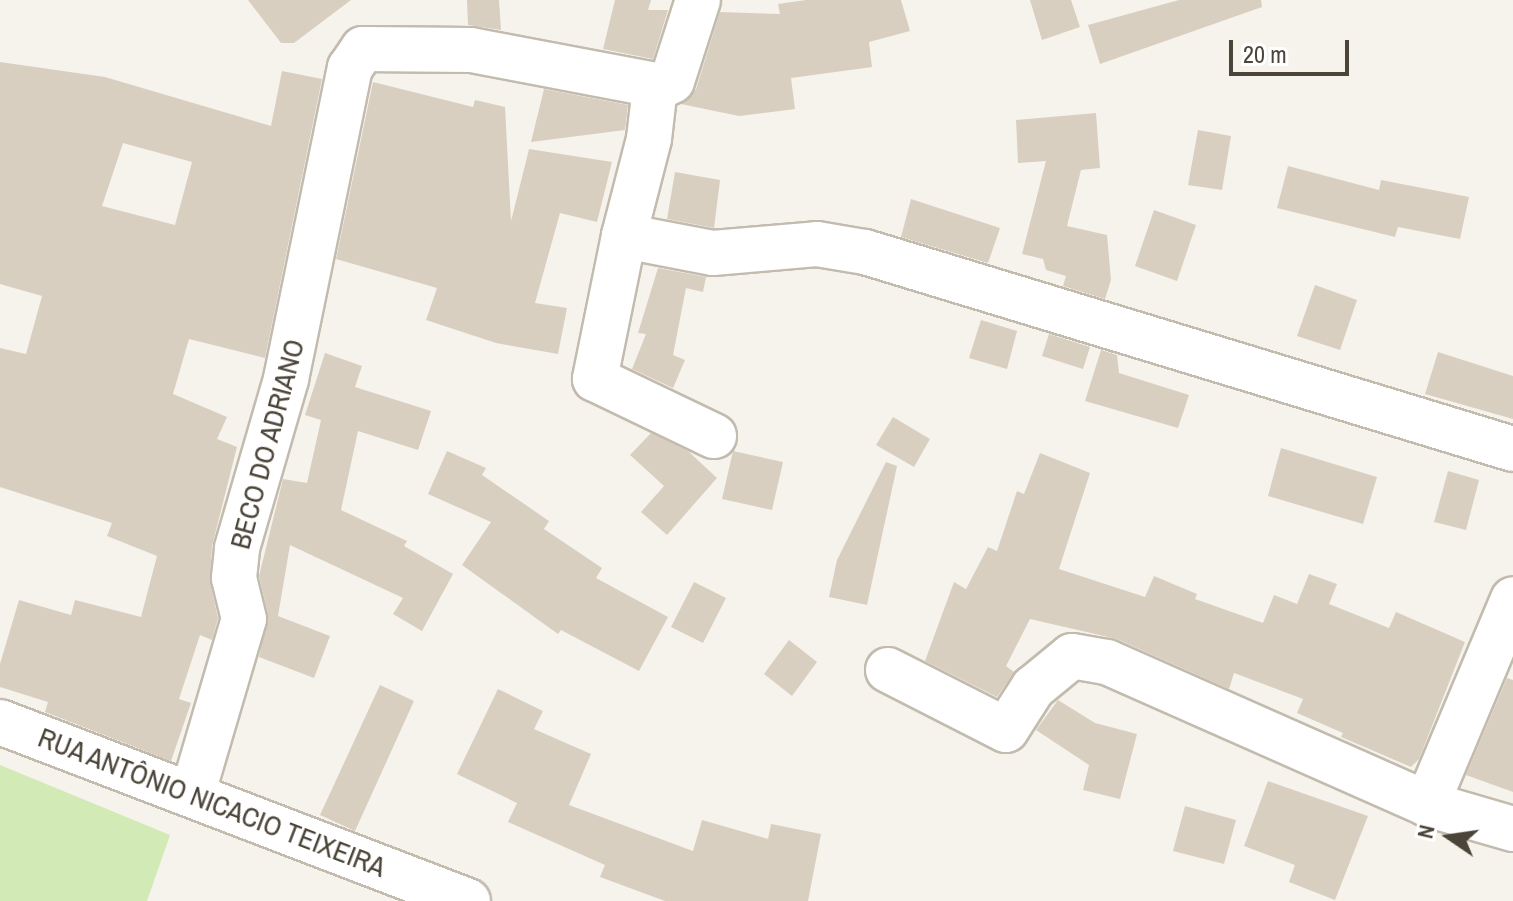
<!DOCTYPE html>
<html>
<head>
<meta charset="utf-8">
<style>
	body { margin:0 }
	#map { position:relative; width:1513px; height:901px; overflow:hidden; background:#f6f3ec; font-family:"Archivo Narrow",sans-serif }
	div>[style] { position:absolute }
	.green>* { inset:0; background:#d2eab5 }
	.building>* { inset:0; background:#d8cfc1 }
	.roads { filter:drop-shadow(2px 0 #c2bbae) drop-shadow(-2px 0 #c2bbae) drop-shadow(0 2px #c2bbae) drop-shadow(0 -2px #c2bbae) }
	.minor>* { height:44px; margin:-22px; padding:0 22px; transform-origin:22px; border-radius:22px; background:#fff }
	span { translate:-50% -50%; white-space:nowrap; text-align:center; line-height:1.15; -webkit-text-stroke:7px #fff; paint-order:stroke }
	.street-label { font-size:28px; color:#4b4439 }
	.north { position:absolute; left:1409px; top:797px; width:80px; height:80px; -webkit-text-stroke:6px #fff; paint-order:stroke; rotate:283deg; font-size:22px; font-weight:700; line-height:32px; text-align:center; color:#4b4439 }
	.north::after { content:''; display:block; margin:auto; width:28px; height:36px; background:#4b4439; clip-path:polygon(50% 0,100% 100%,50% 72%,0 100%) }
	.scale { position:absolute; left:1229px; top:40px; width:120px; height:36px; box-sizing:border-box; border:4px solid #4b4439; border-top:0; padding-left:10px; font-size:24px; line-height:28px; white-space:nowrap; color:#4b4439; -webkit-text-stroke:6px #fff; paint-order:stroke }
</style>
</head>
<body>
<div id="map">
	<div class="green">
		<i style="clip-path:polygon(0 765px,170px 835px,147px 901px,0 901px)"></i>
	</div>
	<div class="building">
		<i style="clip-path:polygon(248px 0,351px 0,294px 43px,281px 43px)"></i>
		<i style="clip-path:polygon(467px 0,499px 0,501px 30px,468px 25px)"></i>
		<i style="clip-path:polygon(615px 0,651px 0,648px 10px,668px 10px,653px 59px,603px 49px)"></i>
		<i style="clip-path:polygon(806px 0,901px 0,910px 31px,869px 42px,872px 67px,791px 78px,795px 109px,739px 116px,681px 104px,696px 89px,720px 12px,780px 14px,778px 4px)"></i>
		<i style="clip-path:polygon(1030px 0,1071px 0,1080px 27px,1042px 40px)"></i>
		<i style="clip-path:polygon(1179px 0,1261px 0,1262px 7px,1100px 64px,1088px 25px)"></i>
		<i style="clip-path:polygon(evenodd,0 62px,105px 77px,271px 126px,282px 71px,322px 79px,265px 358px,189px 339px,173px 394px,227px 417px,217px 439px,237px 447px,212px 546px,210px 583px,218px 618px,212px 640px,200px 635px,179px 699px,191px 703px,171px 761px,45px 712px,48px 702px,0 687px,0 664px,19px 600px,71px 615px,75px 600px,141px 617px,157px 556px,107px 536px,112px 523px,0 487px,0 348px,26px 354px,42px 296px,0 284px,0 62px,123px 143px,192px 162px,175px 225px,102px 206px,123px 143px)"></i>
		<i style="clip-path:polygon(373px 82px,473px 107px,475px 100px,505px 107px,511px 221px,529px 149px,612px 162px,597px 222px,560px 213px,535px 303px,567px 308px,558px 354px,496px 343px,426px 320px,437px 288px,336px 259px)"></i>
		<i style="clip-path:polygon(544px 89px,628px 105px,625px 130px,531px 142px)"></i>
		<i style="clip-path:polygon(1096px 113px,1100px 168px,1081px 170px,1067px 226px,1107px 235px,1111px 280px,1105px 299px,1063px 286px,1066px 276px,1046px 270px,1043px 259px,1022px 254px,1046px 161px,1018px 163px,1016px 120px)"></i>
		<i style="clip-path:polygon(1198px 130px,1231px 136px,1222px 190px,1188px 185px)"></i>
		<i style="clip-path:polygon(1288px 166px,1379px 190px,1381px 180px,1469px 197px,1460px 239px,1398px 227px,1395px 237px,1277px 208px)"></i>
		<i style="clip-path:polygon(675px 172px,720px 180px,714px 228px,667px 219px)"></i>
		<i style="clip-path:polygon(911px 199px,1000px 228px,988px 263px,901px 237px)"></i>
		<i style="clip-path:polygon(1154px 210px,1196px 225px,1177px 281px,1135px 266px)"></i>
		<i style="clip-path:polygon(658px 268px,706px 277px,703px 292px,686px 288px,673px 355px,685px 360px,673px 388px,632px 369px,646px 334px,638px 333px)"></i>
		<i style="clip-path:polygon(1315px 285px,1357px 300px,1340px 350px,1297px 336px)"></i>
		<i style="clip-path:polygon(981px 320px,1017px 331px,1007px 369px,969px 358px)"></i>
		<i style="clip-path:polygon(1049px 334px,1090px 347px,1083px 369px,1042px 356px)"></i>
		<i style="clip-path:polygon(1101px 350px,1117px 355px,1119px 373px,1189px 395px,1178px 428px,1085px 401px)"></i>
		<i style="clip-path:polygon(1438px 352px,1513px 376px,1513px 419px,1425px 394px)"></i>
		<i style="clip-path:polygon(325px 353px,362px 366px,355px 387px,431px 411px,418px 450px,358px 431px,341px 510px,407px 541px,404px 546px,453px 574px,422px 631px,393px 614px,403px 598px,290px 545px,278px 616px,330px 636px,314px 678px,259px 657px,268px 614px,259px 576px,283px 479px,307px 483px,321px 420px,305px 415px)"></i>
		<i style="clip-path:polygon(893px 417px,930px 439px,914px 467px,876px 445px)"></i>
		<i style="clip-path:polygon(651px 433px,688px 451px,717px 478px,667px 535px,641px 512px,664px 486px,630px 455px)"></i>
		<i style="clip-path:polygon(1281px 448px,1377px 477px,1363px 524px,1268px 496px)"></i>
		<i style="clip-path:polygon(447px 451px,486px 468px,482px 475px,549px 521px,544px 529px,602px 568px,596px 578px,668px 617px,639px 671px,561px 630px,558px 634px,462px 565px,491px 522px,428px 494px)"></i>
		<i style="clip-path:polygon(733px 451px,783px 462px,772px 510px,722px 499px)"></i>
		<i style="clip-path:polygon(1040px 453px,1090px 473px,1059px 569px,1145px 597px,1154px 576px,1197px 594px,1195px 599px,1263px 623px,1274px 595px,1297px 604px,1309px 574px,1337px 584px,1329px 604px,1389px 628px,1396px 612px,1465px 642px,1419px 759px,1411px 767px,1341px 737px,1343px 733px,1297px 713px,1303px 699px,1234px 673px,1229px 689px,1117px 639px,1030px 619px,1006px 666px,1014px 672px,997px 697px,925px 661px,954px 582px,966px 589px,988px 547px,997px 551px,1017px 491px,1024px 494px)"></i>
		<i style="clip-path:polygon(886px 462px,897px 466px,867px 605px,829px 597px,837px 560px)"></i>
		<i style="clip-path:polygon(1448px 471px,1479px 480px,1466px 530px,1434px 522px)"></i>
		<i style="clip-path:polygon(694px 582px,726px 598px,703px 643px,671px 627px)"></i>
		<i style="clip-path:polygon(789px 640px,817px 662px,792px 696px,764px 674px)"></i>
		<i style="clip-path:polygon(1507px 678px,1513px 680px,1513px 792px,1466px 775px)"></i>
		<i style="clip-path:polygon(380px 685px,414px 701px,355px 831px,320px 815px)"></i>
		<i style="clip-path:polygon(498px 689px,543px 711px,534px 729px,591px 754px,569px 805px,693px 851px,702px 820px,768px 839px,771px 824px,821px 834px,808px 901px,665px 901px,600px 877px,605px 865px,508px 822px,517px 803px,457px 774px)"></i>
		<i style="clip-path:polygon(1058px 700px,1095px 723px,1137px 734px,1120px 799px,1083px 790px,1089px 765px,1036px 730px)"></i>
		<i style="clip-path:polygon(1268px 781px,1368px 816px,1335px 900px,1289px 882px,1295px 865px,1244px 846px)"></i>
		<i style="clip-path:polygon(1185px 806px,1236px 820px,1224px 864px,1173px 851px)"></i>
	</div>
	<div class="roads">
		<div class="minor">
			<i style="left:655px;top:87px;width:52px;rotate:96.6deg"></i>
			<i style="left:649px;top:139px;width:100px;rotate:104.5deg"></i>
			<i style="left:624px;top:236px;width:91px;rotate:10.8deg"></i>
			<i style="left:713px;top:253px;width:104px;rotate:-4.9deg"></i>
			<i style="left:817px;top:244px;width:49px;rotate:9.5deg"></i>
			<i style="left:865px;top:252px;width:677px;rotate:16.91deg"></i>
			<i style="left:624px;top:236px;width:146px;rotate:101.5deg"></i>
			<i style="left:595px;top:379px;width:132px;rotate:25.6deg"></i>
			<i style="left:888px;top:670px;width:132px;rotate:27deg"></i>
			<i style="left:1006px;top:730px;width:50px;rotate:-57.3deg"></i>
			<i style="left:1033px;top:688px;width:50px;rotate:-39.4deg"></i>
			<i style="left:1072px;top:656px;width:36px;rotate:10deg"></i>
			<i style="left:1107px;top:662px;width:350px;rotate:23.9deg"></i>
			<i style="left:1427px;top:804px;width:90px;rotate:16.2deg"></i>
			<i style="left:0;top:722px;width:501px;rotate:20.93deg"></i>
			<i style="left:193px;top:792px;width:180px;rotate:-73.6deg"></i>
			<i style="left:244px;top:619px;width:42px;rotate:-103.7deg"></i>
			<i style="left:234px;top:578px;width:30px;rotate:-84deg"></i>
			<i style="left:237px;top:548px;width:176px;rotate:-73.8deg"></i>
			<i style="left:286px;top:379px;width:318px;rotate:-78.4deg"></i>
			<i style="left:350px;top:68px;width:23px;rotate:-56deg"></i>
			<i style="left:363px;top:49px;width:108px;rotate:0.5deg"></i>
			<i style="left:471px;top:50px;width:194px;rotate:10.7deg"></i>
			<i style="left:662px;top:86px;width:11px;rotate:-27deg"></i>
			<i style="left:672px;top:81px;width:85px;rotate:-72.2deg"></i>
			<i style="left:1427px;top:804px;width:222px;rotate:-67.2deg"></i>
		</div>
	</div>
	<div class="street-label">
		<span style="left:267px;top:444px;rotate:-75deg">BECO DO ADRIANO</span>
		<span style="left:212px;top:802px;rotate:21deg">RUA ANTÔNIO NICACIO TEIXEIRA</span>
	</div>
	<div class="north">N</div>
	<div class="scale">20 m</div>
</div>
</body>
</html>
